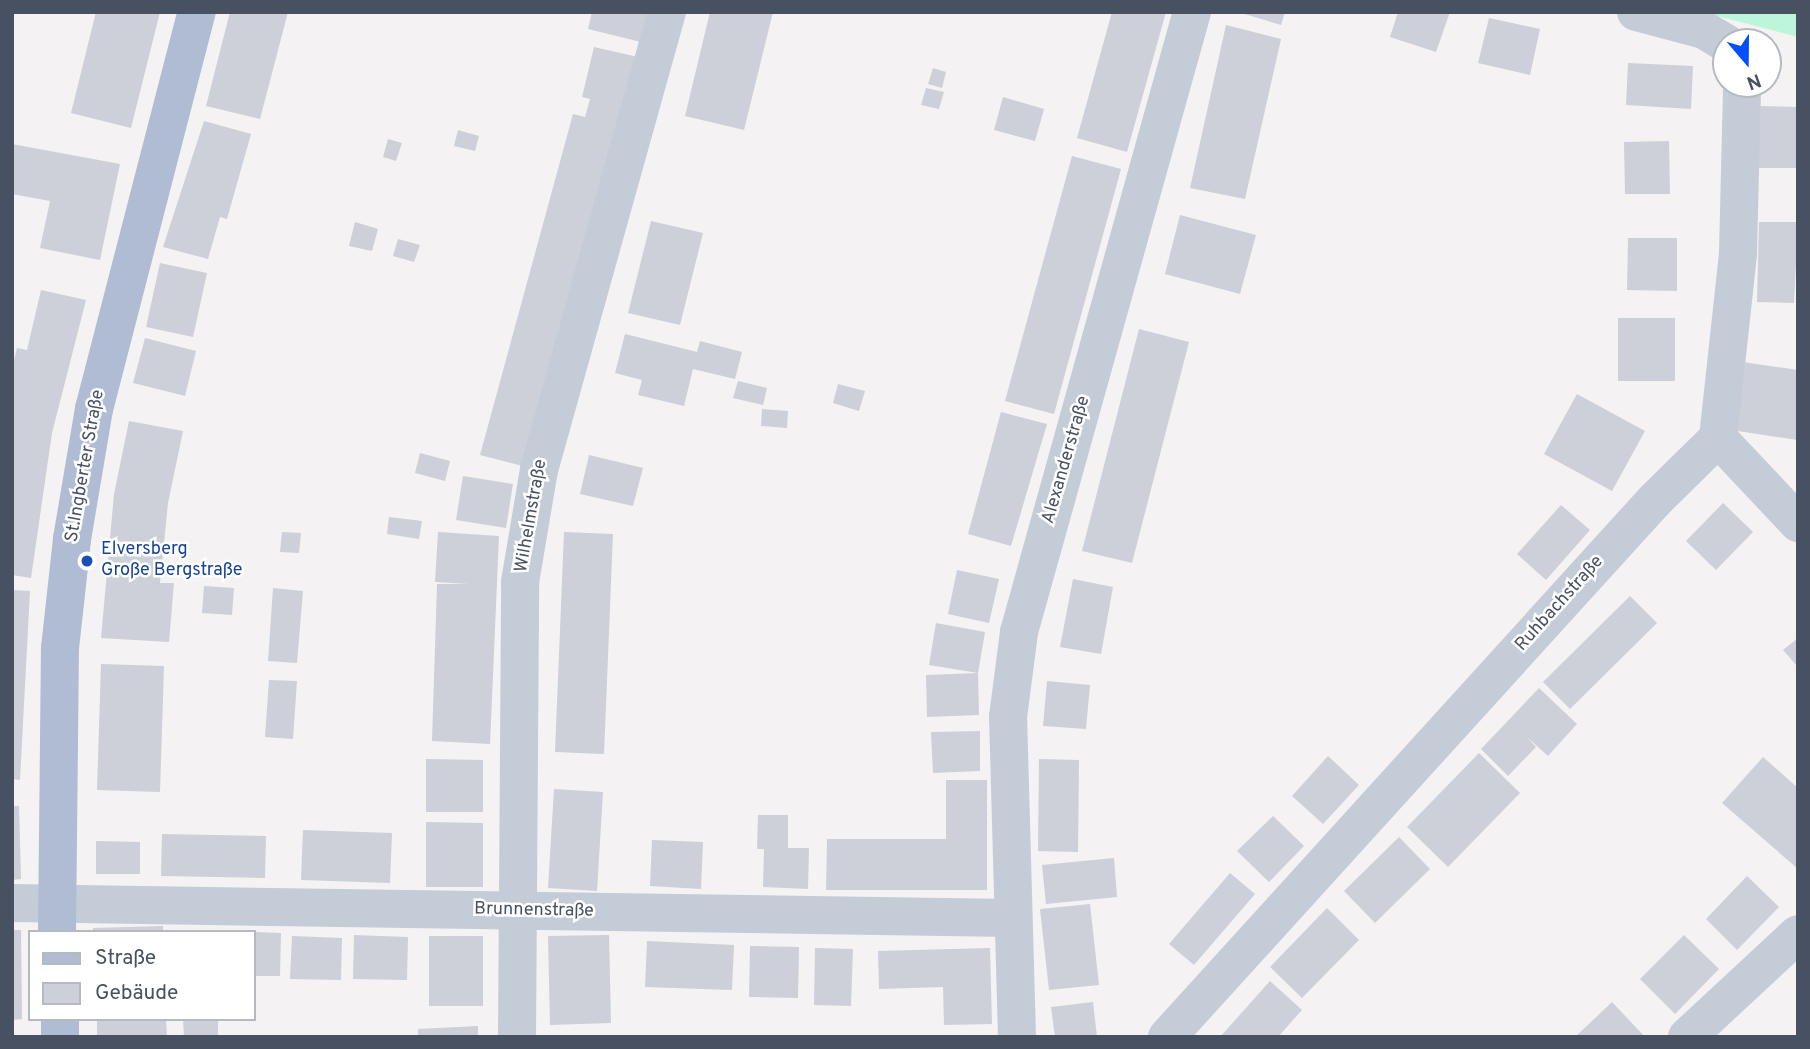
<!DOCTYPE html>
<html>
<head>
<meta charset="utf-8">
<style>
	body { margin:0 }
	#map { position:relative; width:1810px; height:1049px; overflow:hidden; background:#f4f2f2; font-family:Overpass,sans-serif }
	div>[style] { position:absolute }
	.green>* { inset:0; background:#bdf5da }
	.building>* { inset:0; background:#cdd0d8 }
	.minor>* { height:38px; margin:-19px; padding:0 19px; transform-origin:19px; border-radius:19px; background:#c4ccd8 }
	.major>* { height:38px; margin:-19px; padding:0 19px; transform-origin:19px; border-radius:19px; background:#afbcd3 }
	.dots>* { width:19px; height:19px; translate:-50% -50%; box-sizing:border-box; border:4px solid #fff; border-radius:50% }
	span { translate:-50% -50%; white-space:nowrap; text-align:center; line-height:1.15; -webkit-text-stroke:5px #fff; paint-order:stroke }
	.street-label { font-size:18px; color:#475162 }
	.transit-label { font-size:18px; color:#164399 }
	.left { translate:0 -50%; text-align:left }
	.frame { position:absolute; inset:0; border:14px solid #475162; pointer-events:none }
	.legend { position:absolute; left:28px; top:930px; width:228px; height:91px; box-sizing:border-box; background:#fff; border:2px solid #b5b9c0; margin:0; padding:9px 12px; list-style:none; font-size:21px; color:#475162 }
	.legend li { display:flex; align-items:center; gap:14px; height:35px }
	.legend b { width:35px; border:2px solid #b5b9c0 }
	.north { position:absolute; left:1712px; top:28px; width:70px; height:70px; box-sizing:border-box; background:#fff; border:2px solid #b5b9c0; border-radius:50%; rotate:160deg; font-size:19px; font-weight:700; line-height:28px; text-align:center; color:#475162 }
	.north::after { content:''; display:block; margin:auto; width:24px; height:32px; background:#054ffa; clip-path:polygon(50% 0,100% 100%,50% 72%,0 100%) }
</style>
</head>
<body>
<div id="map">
	<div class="green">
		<i style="clip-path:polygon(1702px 12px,1798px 12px,1798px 37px)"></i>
	</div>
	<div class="building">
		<i style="clip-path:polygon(96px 12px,160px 12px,131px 128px,71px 113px)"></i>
		<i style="clip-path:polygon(230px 12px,288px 12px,260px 119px,206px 106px)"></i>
		<i style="clip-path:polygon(592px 12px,648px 12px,641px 42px,588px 29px)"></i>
		<i style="clip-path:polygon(710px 12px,773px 12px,744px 130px,685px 116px)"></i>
		<i style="clip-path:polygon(1112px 12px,1166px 12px,1127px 152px,1077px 138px)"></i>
		<i style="clip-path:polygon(1238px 12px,1285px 12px,1281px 25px)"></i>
		<i style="clip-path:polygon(1398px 12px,1450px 12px,1436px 52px,1390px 37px)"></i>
		<i style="clip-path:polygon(1489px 18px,1540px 29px,1530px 75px,1478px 63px)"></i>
		<i style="clip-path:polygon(1226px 25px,1281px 39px,1245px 199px,1190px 188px)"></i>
		<i style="clip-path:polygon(594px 47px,638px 57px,523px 466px,480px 455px,573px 114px,585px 117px,590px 99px,582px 97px)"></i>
		<i style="clip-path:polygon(1628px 63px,1693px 66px,1691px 109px,1626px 105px)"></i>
		<i style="clip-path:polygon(933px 68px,946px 72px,942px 88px,928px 84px)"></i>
		<i style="clip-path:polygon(926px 88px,944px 92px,939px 109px,921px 105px)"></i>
		<i style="clip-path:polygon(1003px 97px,1044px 109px,1035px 141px,994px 130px)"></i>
		<i style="clip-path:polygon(1758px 106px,1797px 107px,1797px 168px,1757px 168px)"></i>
		<i style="clip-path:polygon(204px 121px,251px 134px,227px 219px,220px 217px,208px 259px,163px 247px)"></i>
		<i style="clip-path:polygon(458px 130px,479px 136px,475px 151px,454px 146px)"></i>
		<i style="clip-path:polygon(388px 139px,402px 143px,396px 161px,383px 157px)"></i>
		<i style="clip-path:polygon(1669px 141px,1670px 194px,1625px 194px,1624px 142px)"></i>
		<i style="clip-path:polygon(12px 144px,120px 164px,100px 260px,40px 248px,50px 201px,12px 194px)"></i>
		<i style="clip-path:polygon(1072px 156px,1121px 169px,1054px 414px,1005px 401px)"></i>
		<i style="clip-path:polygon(1180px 215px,1256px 235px,1240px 294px,1165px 274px)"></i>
		<i style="clip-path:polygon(651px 221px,703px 233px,680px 325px,628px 313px)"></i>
		<i style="clip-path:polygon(355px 222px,378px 229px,372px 251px,349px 246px)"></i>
		<i style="clip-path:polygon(1759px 222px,1798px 222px,1794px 303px,1757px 302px)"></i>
		<i style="clip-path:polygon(1628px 238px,1677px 238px,1677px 291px,1627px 290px)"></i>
		<i style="clip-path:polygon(398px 239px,420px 245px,414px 262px,393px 256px)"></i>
		<i style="clip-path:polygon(160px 263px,207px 273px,193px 337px,146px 327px)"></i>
		<i style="clip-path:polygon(41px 290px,86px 300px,52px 433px,31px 578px,12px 575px,12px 368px,17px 348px,27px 350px)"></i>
		<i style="clip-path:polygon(1618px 318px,1675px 318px,1675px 381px,1618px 381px)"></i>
		<i style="clip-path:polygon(1139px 329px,1189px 342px,1132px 563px,1082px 551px)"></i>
		<i style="clip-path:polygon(625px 334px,697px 352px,700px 341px,742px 352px,735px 379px,693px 369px,684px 406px,638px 395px,642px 380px,615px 373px)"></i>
		<i style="clip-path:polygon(145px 338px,196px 351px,185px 396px,133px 383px)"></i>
		<i style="clip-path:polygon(1736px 361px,1798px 370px,1797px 440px,1725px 429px)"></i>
		<i style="clip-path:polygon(738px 381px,767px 388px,763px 405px,733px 398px)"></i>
		<i style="clip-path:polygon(838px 384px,865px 391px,859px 411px,833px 403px)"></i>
		<i style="clip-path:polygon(1577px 394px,1645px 431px,1612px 491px,1544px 454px)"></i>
		<i style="clip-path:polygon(762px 409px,788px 411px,787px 428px,761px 426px)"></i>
		<i style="clip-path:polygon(1001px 412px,1047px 424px,1011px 546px,968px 534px)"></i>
		<i style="clip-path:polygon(129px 421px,183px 431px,168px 503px,160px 583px,174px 583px,169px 642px,101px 638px,114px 494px)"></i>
		<i style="clip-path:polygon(420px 453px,450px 461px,445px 481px,415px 473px)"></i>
		<i style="clip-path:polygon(589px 455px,643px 468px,633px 506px,580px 494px)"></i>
		<i style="clip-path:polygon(463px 476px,513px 484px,506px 528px,456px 520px)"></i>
		<i style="clip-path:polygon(1723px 503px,1753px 532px,1716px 570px,1686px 541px)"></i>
		<i style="clip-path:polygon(1561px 505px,1590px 530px,1546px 580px,1517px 554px)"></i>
		<i style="clip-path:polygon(389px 517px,422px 521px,419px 539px,387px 534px)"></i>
		<i style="clip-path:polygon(282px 532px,301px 533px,299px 553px,280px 552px)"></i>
		<i style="clip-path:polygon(438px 532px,499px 536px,490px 744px,432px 741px,437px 584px,469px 584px,435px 582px)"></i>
		<i style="clip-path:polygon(564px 532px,613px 534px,604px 754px,555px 752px)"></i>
		<i style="clip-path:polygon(957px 570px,999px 579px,989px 623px,948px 614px)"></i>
		<i style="clip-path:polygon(1073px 579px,1113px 587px,1101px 654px,1060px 647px)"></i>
		<i style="clip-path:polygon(204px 586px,234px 588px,232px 615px,202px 613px)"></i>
		<i style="clip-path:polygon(273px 588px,303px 591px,297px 663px,268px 661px)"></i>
		<i style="clip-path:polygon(12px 590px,30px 591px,20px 780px,12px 779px)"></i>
		<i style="clip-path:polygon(1630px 596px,1657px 623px,1570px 709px,1543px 682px)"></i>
		<i style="clip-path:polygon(936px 623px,985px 632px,978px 673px,929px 665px)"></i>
		<i style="clip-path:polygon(1798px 638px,1798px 667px,1783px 650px)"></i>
		<i style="clip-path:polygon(101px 664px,164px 666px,160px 792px,97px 790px)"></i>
		<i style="clip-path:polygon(978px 673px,979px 715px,927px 717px,926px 675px)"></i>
		<i style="clip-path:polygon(269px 680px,297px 681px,293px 739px,265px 737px)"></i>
		<i style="clip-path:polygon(1047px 681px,1090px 685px,1086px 729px,1043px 726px)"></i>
		<i style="clip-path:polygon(1539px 688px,1577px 724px,1548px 756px,1527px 737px,1536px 747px,1508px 776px,1481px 749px)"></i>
		<i style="clip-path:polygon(980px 731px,980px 771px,933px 773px,931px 732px)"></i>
		<i style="clip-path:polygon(1479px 753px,1520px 793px,1448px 867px,1407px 827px)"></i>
		<i style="clip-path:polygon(1328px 756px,1359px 785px,1323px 824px,1292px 796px)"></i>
		<i style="clip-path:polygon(1763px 757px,1798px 788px,1798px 869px,1722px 803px)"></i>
		<i style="clip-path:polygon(426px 759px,483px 760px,483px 812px,426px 812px)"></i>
		<i style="clip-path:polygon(1039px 759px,1079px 760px,1078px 852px,1038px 851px)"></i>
		<i style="clip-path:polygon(946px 780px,987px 780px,987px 890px,826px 890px,827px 839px,946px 839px)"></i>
		<i style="clip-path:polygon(554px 789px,603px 792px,597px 891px,548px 888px)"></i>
		<i style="clip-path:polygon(12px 806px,19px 806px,21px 879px,12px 880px)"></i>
		<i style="clip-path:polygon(758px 815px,788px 815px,788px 848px,809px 848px,808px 889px,763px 887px,764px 849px,757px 849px)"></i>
		<i style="clip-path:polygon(1273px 816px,1304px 846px,1269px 882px,1237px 851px)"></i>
		<i style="clip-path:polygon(426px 822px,483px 823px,483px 887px,426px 887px)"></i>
		<i style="clip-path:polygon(303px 830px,392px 833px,390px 883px,301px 880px)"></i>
		<i style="clip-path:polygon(162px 834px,266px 836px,265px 878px,161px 876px)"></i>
		<i style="clip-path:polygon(1399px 837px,1430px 869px,1375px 923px,1344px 891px)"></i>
		<i style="clip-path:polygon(652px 840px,703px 842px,701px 889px,650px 886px)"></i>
		<i style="clip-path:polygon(96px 841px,140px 842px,140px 874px,96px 874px)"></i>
		<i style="clip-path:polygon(1114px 858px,1117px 897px,1046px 904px,1042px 865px)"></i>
		<i style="clip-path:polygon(1230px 873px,1255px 894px,1194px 965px,1169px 944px)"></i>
		<i style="clip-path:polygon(1747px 876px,1779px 907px,1737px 950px,1706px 919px)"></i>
		<i style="clip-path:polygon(1090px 904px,1099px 985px,1049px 990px,1040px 909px)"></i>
		<i style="clip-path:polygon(1327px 908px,1359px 940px,1302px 998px,1270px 967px)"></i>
		<i style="clip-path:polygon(163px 926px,163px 932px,93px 932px,93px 928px)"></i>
		<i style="clip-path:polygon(12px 930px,21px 930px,22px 1019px,12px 1020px)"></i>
		<i style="clip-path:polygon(254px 932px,281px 933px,280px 976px,254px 976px)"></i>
		<i style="clip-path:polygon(354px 935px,408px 937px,407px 980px,353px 979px)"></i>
		<i style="clip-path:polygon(609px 935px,611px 1023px,550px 1025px,548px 936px)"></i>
		<i style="clip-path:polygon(1684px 935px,1719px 969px,1675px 1014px,1640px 979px)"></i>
		<i style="clip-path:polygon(292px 936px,342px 938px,341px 980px,290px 979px)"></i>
		<i style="clip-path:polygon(429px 936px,483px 936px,483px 1006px,429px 1006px)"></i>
		<i style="clip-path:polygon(647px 941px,734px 945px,732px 990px,645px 987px)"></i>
		<i style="clip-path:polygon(750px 946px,799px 947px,798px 998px,749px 997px)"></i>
		<i style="clip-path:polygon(815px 948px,853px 949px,851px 1006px,814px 1005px)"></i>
		<i style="clip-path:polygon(990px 948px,992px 1024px,944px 1025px,943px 987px,879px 989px,878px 951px)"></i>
		<i style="clip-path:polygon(1270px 981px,1302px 1010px,1278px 1037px,1220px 1037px)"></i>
		<i style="clip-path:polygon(1093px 1002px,1097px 1037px,1055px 1037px,1051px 1007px)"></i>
		<i style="clip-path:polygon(1612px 1002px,1645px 1037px,1575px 1037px,1592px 1021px)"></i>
		<i style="clip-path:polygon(97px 1019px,166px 1019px,167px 1037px,97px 1037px)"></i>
		<i style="clip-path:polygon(183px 1019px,218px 1019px,218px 1037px,184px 1037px)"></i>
		<i style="clip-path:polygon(478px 1026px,478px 1037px,418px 1037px,418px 1029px)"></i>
	</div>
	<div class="minor">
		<i style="left:1636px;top:12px;width:70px;rotate:14.8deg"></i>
		<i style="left:1704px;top:30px;width:26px;rotate:31deg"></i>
		<i style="left:1718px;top:438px;width:117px;rotate:46.7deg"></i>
		<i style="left:12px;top:903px;width:999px;rotate:0.86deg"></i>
		<i style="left:517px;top:1037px;width:455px;rotate:-89.6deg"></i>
		<i style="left:520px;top:582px;width:114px;rotate:-80.4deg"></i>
		<i style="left:539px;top:470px;width:476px;rotate:-74.4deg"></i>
		<i style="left:1017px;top:1037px;width:320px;rotate:-91.6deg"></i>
		<i style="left:1008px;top:717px;width:86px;rotate:-82.6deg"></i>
		<i style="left:1019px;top:632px;width:644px;rotate:-74.41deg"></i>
		<i style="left:1167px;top:1037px;width:726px;rotate:-47.74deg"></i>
		<i style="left:1655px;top:500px;width:88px;rotate:-44.5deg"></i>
		<i style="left:1718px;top:438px;width:186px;rotate:-83.8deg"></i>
		<i style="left:1738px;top:253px;width:169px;rotate:-88.6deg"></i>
		<i style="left:1687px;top:1037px;width:151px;rotate:-42.9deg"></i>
	</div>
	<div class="major">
		<i style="left:57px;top:932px;width:284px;rotate:-89.4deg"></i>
		<i style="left:60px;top:648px;width:110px;rotate:-83.7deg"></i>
		<i style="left:72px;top:539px;width:132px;rotate:-80.4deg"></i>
		<i style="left:94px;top:409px;width:410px;rotate:-75.5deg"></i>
		<i style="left:60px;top:1019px;width:18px;rotate:90deg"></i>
	</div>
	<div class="dots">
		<i style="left:87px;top:561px;background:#1a4fb4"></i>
	</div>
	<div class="street-label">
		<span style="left:1067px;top:460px;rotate:-74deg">Alexanderstraße</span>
		<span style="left:86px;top:466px;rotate:-80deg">St.Ingberter Straße</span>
		<span style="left:532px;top:516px;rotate:-80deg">Wilhelmstraße</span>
		<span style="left:1560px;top:604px;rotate:-48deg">Ruhbachstraße</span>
		<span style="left:534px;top:911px;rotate:1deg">Brunnenstraße</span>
	</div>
	<div class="transit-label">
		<span class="left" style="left:101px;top:561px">Elversberg<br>Große Bergstraße</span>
	</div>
	<div class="frame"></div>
	<ul class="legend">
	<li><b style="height:9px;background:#afbcd3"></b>Straße</li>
	<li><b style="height:19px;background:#cdd0d8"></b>Gebäude</li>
	</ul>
	<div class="north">N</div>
</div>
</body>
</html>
